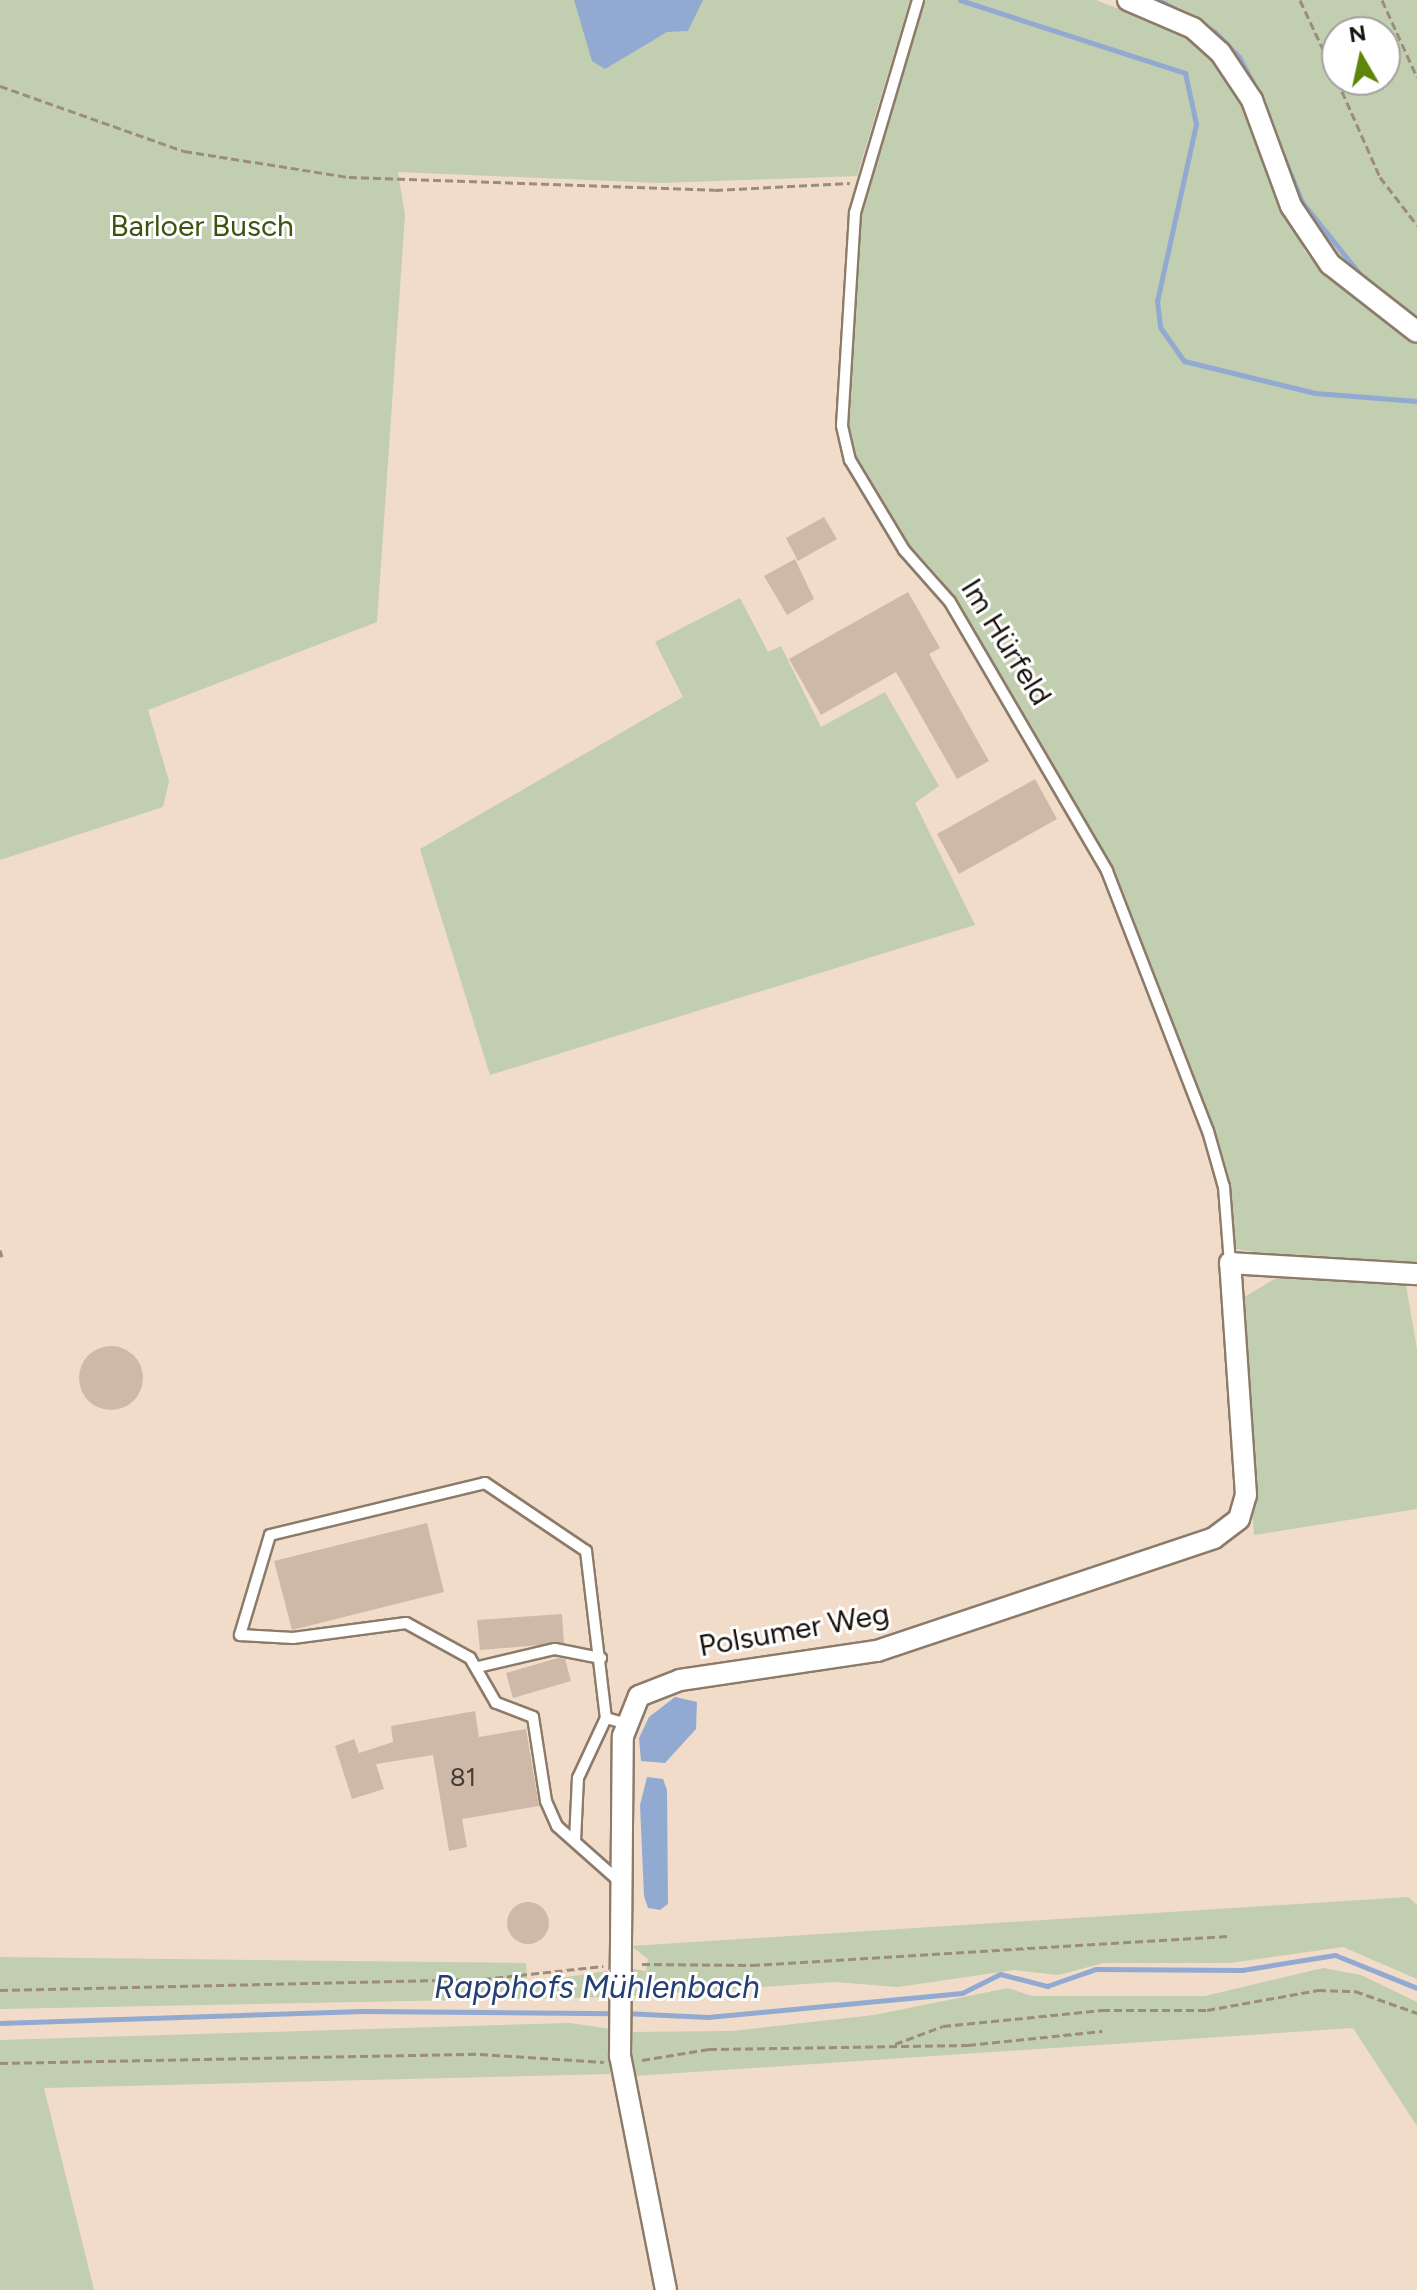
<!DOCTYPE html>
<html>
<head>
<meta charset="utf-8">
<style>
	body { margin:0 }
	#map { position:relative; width:1417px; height:2290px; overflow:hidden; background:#f1dcc9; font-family:Figtree,sans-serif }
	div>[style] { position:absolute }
	.green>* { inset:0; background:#c1ceaf }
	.water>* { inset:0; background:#92aad2 }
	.stream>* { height:5px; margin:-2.5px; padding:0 2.5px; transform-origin:2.5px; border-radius:2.5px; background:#92aad2 }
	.building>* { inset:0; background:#ceb9a8 }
	.round { border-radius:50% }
	.path>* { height:3px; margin-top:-1.5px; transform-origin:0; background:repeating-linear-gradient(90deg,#9b8c7e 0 8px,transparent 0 12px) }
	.roads { filter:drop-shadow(2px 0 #8d7b6a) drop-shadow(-2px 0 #8d7b6a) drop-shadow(0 2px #8d7b6a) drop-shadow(0 -2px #8d7b6a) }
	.service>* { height:10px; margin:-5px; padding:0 5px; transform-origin:5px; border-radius:5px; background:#fff }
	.minor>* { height:20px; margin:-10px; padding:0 10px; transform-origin:10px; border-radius:10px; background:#fff }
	span { translate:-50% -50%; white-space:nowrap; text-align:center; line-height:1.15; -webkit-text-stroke:6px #fff; paint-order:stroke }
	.number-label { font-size:26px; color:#473c34 }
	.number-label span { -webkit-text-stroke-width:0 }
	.park-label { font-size:30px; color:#3d530f }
	.street-label { font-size:30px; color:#1a130d }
	.water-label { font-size:32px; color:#244073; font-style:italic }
	.north { position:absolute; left:1321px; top:16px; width:80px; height:80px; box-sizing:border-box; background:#fff; border:2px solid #a3a19e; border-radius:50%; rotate:351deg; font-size:22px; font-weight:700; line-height:32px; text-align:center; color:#1a130d }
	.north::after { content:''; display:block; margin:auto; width:28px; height:36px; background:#608609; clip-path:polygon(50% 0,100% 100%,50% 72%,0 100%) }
</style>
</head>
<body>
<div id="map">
	<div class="green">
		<i style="clip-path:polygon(0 0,910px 0,857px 176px,660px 183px,398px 172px,405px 215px,377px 622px,148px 710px,169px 781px,163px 807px,0 860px)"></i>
		<i style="clip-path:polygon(926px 0,1096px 0,1194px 38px,1235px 83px,1305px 252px,1332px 280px,1417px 340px,1417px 1267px,1403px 1268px,1417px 1349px,1417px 1509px,1254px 1535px,1236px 1302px,1278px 1277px,1315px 1279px,1315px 1262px,1236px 1249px,1222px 1154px,1126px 902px,970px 625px,939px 577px,888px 521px,848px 440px,858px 218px)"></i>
		<i style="clip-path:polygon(evenodd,1140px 0,1417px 0,1417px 326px,1363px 287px,1320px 238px,1294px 196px,1230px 52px,1140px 0,1337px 32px,1385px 32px,1385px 80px,1337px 80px,1337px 32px)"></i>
		<i style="clip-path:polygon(740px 598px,768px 652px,781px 646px,821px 727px,885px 692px,939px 786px,915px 803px,975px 925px,490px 1075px,420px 849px,683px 697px,655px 642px)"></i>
		<i style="clip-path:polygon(1408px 1897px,1417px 1905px,1417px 1979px,1343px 1947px,1230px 1963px,1104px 1963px,1058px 1975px,1014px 1970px,898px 1987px,834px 1982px,628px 1996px,627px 1968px,646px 1971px,648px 1959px,631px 1946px)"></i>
		<i style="clip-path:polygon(0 1957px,526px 1963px,527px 1983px,613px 1970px,612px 1997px,0 2009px)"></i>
		<i style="clip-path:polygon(1323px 1968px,1361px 1975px,1417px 2002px,1417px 2126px,1353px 2028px,634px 2076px,628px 2054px,628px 2032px,732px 2031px,874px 2015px,1008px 1988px,1032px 1996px,1205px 1996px)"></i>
		<i style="clip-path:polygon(570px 2023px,611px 2029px,610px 2074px,44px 2088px,94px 2290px,0 2290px,0 2040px)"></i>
	</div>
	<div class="water">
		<i style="clip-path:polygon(574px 0,703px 0,688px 31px,667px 32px,605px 69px,592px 61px)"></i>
		<i style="clip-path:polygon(675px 1697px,697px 1702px,696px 1729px,665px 1763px,641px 1761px,639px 1738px,649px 1717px)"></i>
		<i style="clip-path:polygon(647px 1777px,663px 1779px,667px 1790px,668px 1904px,660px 1910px,648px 1908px,644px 1896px,640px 1805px)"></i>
	</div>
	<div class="stream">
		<i style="left:960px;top:0;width:237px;rotate:18deg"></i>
		<i style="left:1185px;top:73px;width:52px;rotate:77.8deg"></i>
		<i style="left:1196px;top:124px;width:181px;rotate:102.4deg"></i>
		<i style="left:1157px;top:301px;width:26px;rotate:83deg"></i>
		<i style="left:1160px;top:327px;width:42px;rotate:54.8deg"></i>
		<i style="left:1184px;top:361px;width:135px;rotate:13.7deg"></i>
		<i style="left:1315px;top:393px;width:102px;rotate:4.5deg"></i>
		<i style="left:1159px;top:0;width:64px;rotate:29.7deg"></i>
		<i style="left:1215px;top:32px;width:35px;rotate:46deg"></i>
		<i style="left:1239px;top:57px;width:47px;rotate:61.8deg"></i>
		<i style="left:1283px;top:156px;width:50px;rotate:67.6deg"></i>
		<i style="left:1302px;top:202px;width:96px;rotate:51.3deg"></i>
		<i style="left:624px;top:2013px;width:84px;rotate:2.7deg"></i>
		<i style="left:708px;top:2017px;width:255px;rotate:-5.4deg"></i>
		<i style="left:962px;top:1993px;width:42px;rotate:-26.6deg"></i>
		<i style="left:1000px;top:1974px;width:49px;rotate:14.3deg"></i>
		<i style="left:1047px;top:1986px;width:52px;rotate:-19.1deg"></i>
		<i style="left:1096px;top:1969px;width:146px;rotate:0.4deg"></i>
		<i style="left:1242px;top:1970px;width:94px;rotate:-9.2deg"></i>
		<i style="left:1335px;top:1955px;width:88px;rotate:21.9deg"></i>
		<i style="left:0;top:2023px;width:363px;rotate:-1.9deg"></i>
		<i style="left:363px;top:2011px;width:251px;rotate:0.5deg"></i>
	</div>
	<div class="building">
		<i style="clip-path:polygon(824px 517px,837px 539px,798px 561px,786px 538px)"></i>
		<i style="clip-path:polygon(795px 559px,814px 599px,787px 615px,764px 576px)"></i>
		<i style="clip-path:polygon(908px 592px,940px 648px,929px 654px,989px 761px,957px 779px,896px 672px,821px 715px,789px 659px)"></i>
		<i style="clip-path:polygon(1035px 779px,1057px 819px,959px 874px,937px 834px)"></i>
		<i class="round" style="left:79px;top:1346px;width:64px;height:64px"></i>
		<i style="clip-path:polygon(427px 1523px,444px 1592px,292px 1630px,274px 1561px)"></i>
		<i style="clip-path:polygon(562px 1614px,564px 1643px,480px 1650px,477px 1620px)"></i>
		<i style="clip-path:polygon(558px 1658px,565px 1659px,571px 1681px,513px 1698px,506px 1673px)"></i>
		<i style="clip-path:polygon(475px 1711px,479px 1737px,526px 1729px,539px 1806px,462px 1819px,467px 1847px,449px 1851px,433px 1755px,376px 1764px,384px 1789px,352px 1799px,335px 1746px,354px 1739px,359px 1753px,393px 1742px,391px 1726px)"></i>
		<i class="round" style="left:507px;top:1902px;width:42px;height:42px"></i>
	</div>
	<div class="path">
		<i style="left:1300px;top:0;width:87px;rotate:64.9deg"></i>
		<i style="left:1382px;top:0;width:85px;rotate:65.6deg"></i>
		<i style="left:1337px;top:80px;width:106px;rotate:66.1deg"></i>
		<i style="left:1380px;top:177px;width:61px;rotate:52.4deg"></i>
		<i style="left:0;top:86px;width:195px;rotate:19.5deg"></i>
		<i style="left:184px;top:151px;width:167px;rotate:9deg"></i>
		<i style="left:349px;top:177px;width:366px;rotate:2deg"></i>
		<i style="left:715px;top:190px;width:135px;rotate:-3deg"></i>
		<i style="left:0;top:1250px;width:7px;rotate:74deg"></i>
		<i style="left:642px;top:1964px;width:110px;rotate:0.5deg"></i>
		<i style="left:752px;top:1965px;width:477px;rotate:-3.5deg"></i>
		<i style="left:0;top:1990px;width:483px;rotate:-1.3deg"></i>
		<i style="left:483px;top:1979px;width:121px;rotate:-6.2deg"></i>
		<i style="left:895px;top:2044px;width:51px;rotate:-20.6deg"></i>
		<i style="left:943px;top:2026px;width:160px;rotate:-5.7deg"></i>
		<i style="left:1102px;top:2010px;width:105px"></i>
		<i style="left:1207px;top:2010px;width:113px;rotate:-10.2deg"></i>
		<i style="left:1318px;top:1990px;width:37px;rotate:2deg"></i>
		<i style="left:1355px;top:1991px;width:66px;rotate:19.5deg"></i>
		<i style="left:642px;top:2060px;width:68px;rotate:-9.3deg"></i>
		<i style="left:709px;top:2049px;width:259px;rotate:-0.9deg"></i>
		<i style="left:968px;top:2045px;width:135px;rotate:-6deg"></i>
		<i style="left:0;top:2063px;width:480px;rotate:-1.1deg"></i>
		<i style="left:480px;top:2054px;width:124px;rotate:3.7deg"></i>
	</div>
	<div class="roads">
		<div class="service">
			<i style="left:918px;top:0;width:222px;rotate:106.5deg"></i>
			<i style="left:855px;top:213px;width:213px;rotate:93.5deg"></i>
			<i style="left:842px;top:426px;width:35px;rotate:77deg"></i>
			<i style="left:850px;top:460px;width:105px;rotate:59deg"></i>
			<i style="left:904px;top:550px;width:69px;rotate:48.5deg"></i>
			<i style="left:950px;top:602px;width:311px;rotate:59.7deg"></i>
			<i style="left:1107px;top:871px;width:279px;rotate:68.8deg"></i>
			<i style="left:1208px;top:1131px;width:58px;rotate:74.1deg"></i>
			<i style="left:1224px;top:1187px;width:76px;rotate:85.5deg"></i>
			<i style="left:478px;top:1667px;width:79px;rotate:-13.2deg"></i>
			<i style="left:555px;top:1649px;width:47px;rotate:11.1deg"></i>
			<i style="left:575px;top:1841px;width:63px;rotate:-87.3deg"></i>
			<i style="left:578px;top:1778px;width:66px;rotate:-65deg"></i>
			<i style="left:620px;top:1882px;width:84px;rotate:-138.4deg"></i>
			<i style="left:557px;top:1826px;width:27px;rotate:-114deg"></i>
			<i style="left:546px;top:1801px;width:85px;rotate:-98.8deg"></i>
			<i style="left:533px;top:1717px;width:40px;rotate:-159deg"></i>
			<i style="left:496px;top:1703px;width:52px;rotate:-120deg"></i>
			<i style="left:470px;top:1658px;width:73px;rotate:-151.3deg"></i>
			<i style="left:406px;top:1623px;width:114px;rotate:172.4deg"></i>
			<i style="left:293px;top:1638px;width:53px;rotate:-176.8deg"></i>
			<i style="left:240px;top:1635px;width:104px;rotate:-73.3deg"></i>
			<i style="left:270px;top:1535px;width:221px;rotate:-13.6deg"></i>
			<i style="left:485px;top:1483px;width:122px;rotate:34deg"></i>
			<i style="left:586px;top:1551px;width:168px;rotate:83.2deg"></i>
			<i style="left:606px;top:1718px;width:22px;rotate:16deg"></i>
		</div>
		<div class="minor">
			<i style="left:1128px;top:0;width:71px;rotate:23.3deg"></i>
			<i style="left:1193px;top:28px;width:36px;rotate:42deg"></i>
			<i style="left:1220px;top:52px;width:58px;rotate:56.3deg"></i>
			<i style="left:1252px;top:100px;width:113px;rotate:69.8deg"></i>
			<i style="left:1291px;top:206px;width:70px;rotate:56.1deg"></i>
			<i style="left:1330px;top:264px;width:110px;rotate:38deg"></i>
			<i style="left:666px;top:2290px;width:238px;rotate:-101.1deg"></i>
			<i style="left:620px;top:2056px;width:320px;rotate:-89.5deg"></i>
			<i style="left:623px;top:1736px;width:43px;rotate:-68.2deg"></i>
			<i style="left:639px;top:1696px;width:44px;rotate:-21.3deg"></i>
			<i style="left:680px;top:1680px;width:199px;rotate:-8.4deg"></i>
			<i style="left:877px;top:1651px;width:355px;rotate:-18.5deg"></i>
			<i style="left:1214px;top:1538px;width:31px;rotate:-37deg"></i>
			<i style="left:1239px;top:1519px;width:25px;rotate:-74deg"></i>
			<i style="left:1246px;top:1495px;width:233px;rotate:-93.9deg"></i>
			<i style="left:1230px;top:1263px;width:187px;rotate:3.4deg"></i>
		</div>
	</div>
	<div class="number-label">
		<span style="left:463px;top:1778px">81</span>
	</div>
	<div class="park-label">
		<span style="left:202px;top:226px">Barloer Busch</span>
	</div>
	<div class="street-label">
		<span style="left:1006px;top:642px;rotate:58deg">Im Hürfeld</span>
		<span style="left:794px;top:1630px;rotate:-10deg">Polsumer Weg</span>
	</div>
	<div class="water-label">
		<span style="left:597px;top:1987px">Rapphofs Mühlenbach</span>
	</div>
	<div class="north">N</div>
</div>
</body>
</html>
